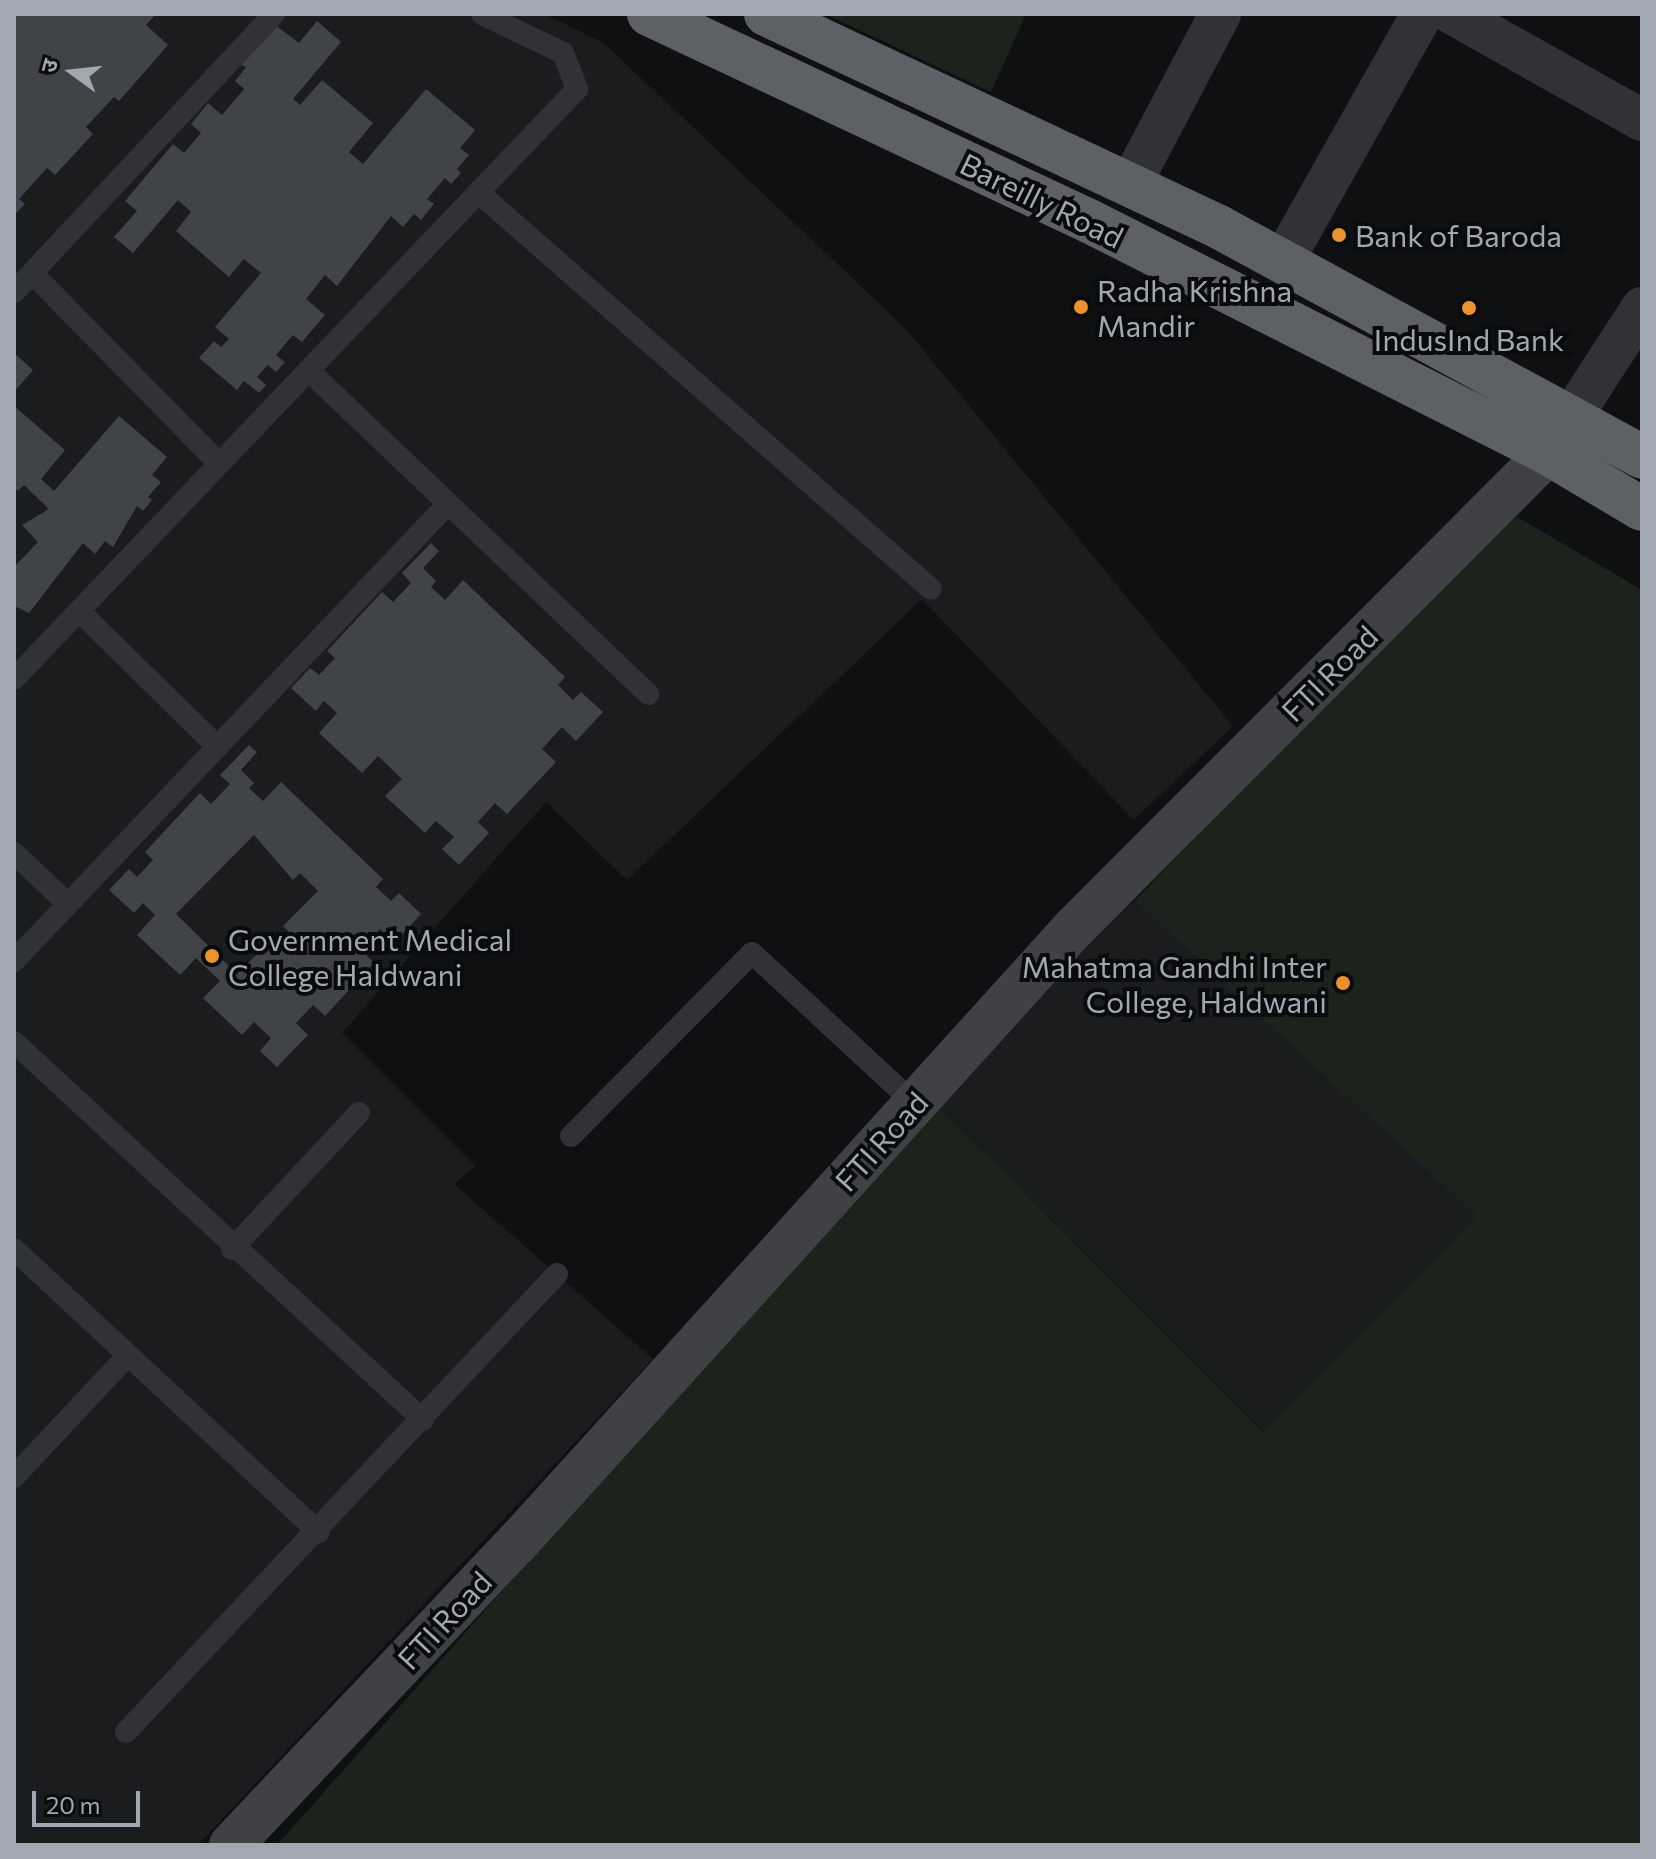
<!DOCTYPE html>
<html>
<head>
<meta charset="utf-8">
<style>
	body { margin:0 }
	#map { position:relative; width:1656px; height:1859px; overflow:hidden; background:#0f1011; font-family:Commissioner,"Noto Sans Devanagari",sans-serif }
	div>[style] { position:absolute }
	.built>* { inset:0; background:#1b1c1e }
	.green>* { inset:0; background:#1c231c }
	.building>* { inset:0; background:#404347 }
	.lane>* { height:22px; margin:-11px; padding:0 11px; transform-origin:11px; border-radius:11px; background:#313236 }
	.street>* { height:42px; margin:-21px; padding:0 21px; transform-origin:21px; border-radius:21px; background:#313236 }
	.secondary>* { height:44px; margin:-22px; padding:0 22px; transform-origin:22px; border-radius:22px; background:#3f4145 }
	.highway>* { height:44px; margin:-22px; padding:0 22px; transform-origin:22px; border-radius:22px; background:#5d6166 }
	.dots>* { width:22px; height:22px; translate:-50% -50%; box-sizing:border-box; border:4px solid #0a0b0c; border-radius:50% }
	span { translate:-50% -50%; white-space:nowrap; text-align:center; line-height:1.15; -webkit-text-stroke:8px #0a0b0c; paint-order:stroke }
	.street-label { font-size:30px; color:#a1a8b1 }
	.poi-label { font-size:30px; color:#a1a8b1 }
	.left { translate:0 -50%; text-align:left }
	.right { translate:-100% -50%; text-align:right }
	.frame { position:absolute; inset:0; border:16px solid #a1a8b1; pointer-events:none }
	.north { position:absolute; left:32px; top:32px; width:80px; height:80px; -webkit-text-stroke:6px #0a0b0c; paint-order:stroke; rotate:285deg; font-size:22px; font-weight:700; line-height:32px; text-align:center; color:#a1a8b1 }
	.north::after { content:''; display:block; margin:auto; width:28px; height:36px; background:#a1a8b1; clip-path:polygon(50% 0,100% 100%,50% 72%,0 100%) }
	.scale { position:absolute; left:32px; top:1791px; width:108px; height:36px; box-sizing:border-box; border:4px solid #a1a8b1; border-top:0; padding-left:10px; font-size:24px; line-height:28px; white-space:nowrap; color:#a1a8b1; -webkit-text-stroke:6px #0a0b0c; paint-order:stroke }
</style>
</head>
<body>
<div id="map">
	<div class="built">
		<i style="clip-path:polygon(14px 14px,544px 14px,604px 43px,905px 328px,1233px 726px,1134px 820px,922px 599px,627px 880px,546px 802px,342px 1033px,475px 1166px,454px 1184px,653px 1359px,198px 1845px,14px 1845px)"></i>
		<i style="clip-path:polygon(1517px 517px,1642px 590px,1642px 1048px,1265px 1433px,935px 1103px,1102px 919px,1135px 901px,1332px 696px)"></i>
	</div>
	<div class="green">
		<i style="clip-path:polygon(825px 14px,1026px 14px,991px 92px)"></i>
		<i style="clip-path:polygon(1517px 517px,1642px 590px,1642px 1845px,277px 1845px,935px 1103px,1264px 1433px,1477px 1216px,1135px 901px,1480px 540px)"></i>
	</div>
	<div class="building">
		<i style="clip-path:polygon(14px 14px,156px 14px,146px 25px,168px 45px,119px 101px,114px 97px,86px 127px,93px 134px,55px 175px,47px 168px,19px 199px,25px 204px,14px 215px)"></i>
		<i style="clip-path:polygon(317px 21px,341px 42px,293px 99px,300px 105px,322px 80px,373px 123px,349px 152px,363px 164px,426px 89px,475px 130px,460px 148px,469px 155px,457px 169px,461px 173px,451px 184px,445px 178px,427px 199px,434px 204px,421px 220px,414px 214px,403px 227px,391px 216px,337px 286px,325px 275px,306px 299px,325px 315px,302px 342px,293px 335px,276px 355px,285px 362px,276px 372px,268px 365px,257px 377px,266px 385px,259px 393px,244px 381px,237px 390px,199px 358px,214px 341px,221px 347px,229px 339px,215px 327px,261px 273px,244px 259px,229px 277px,176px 231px,191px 212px,178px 200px,133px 253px,114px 237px,137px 211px,125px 201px,173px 144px,184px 153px,201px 133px,191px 124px,208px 103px,222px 115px,244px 89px,235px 81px,246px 67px,236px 62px,274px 24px,299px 43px)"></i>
		<i style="clip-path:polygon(14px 353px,33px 370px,14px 392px)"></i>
		<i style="clip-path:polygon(14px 406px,65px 450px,41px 479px,54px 491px,119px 416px,167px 457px,152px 475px,161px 482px,148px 497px,152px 500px,143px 511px,137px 506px,113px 547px,105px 541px,95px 554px,83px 543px,29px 613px,14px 606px,14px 567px,38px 542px,22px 525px,49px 509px,24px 485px,18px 491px,14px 487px)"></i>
		<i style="clip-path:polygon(431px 543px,439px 551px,423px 568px,436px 581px,431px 587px,445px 600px,463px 580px,565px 677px,558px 685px,573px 700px,581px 692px,603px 712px,576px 741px,562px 727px,542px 749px,556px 762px,507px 814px,495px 803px,478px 822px,489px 833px,459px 865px,442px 849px,454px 837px,436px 821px,425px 833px,385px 796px,402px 779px,378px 756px,362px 773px,319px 733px,337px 713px,324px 701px,316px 711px,291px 688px,310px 668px,319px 675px,335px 658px,327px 651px,382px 592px,393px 602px,411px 583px,402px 573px)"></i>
		<i style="clip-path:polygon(evenodd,249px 745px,257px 752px,241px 770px,254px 783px,249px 788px,263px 801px,281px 782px,383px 879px,376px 887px,391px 901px,399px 893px,421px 914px,394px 943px,380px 929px,361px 950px,374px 963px,325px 1016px,313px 1005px,296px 1023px,308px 1035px,277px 1067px,260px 1051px,271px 1038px,254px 1022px,242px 1035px,203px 998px,220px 981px,196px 958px,180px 975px,137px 935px,155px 915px,143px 903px,134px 913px,109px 890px,129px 869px,137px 877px,153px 860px,145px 852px,200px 793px,211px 804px,230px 784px,220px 775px,249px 745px,254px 835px,293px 880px,300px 873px,318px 891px,283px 926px,295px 938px,280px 953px,269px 942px,237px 974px,176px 914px,254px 835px)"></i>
	</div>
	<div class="lane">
		<i style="left:478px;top:192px;width:602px;rotate:41.23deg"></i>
		<i style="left:32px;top:273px;width:267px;rotate:45.5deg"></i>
		<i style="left:14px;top:292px;width:381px;rotate:-46.9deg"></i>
		<i style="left:308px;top:370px;width:470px;rotate:43.6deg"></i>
		<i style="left:79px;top:611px;width:192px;rotate:44.4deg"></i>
		<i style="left:14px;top:679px;width:816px;rotate:-46.34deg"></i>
		<i style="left:577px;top:89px;width:39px;rotate:-111deg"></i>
		<i style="left:563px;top:53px;width:90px;rotate:-154.3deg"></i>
		<i style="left:14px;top:853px;width:74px;rotate:43.4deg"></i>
		<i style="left:14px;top:961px;width:626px;rotate:-46.49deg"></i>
		<i style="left:14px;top:1042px;width:557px;rotate:42.74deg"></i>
		<i style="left:571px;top:1136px;width:257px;rotate:-45.3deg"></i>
		<i style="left:752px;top:953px;width:222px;rotate:42.8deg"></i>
		<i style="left:14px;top:1249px;width:416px;rotate:42.9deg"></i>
		<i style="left:232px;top:1249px;width:186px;rotate:-47deg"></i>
		<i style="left:14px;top:1477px;width:167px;rotate:-46.9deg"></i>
		<i style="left:126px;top:1732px;width:629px;rotate:-46.74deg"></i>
	</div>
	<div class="street">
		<i style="left:1453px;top:14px;width:217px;rotate:29.3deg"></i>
		<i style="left:1130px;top:185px;width:193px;rotate:-62.2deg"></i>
		<i style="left:1283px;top:261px;width:283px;rotate:-60.6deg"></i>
		<i style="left:1572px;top:416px;width:129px;rotate:-57.1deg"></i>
	</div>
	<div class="secondary">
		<i style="left:231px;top:1845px;width:416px;rotate:-46.6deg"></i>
		<i style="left:517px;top:1543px;width:828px;rotate:-47.84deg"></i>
		<i style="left:1073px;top:929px;width:672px;rotate:-45.06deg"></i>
	</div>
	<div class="highway">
		<i style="left:649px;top:14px;width:488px;rotate:25.2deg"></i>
		<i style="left:1091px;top:222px;width:512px;rotate:26.82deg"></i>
		<i style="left:1548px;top:453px;width:109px;rotate:30.8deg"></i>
		<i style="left:766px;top:14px;width:501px;rotate:25.18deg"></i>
		<i style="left:1219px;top:227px;width:481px;rotate:28.5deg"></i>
	</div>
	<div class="dots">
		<i style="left:1339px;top:235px;background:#eb912d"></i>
		<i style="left:1081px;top:307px;background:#eb912d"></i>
		<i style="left:1469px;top:308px;background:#eb912d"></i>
		<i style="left:212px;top:956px;background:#eb912d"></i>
		<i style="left:1343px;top:983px;background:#eb912d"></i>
	</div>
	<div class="street-label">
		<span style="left:1042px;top:200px;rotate:26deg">Bareilly Road</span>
		<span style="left:1329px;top:673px;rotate:-45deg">FTI Road</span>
		<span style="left:881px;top:1141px;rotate:-48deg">FTI Road</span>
		<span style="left:444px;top:1620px;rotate:-47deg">FTI Road</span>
	</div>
	<div class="poi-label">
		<span class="left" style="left:1355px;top:235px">Bank of Baroda</span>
		<span class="left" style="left:1097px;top:307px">Radha Krishna<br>Mandir</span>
		<span style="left:1469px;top:339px">IndusInd Bank</span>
		<span class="left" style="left:228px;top:956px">Government Medical<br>College Haldwani</span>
		<span class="right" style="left:1327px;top:983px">Mahatma Gandhi Inter<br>College, Haldwani</span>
	</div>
	<div class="frame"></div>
	<div class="north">उ</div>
	<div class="scale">20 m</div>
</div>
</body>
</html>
